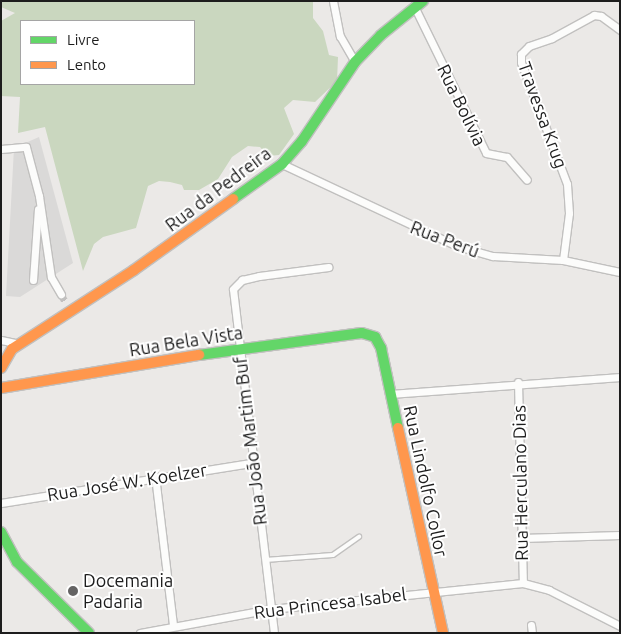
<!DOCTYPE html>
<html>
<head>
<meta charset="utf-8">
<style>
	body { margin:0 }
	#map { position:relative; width:621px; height:634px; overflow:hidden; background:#ebe9e7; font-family:Ubuntu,sans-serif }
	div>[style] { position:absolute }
	.residential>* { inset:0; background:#dad9d8 }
	.forest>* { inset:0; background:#cad7bf }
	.street-tunnel>* { height:7px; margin-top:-3.5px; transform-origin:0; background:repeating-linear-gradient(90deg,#c2c0bf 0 7px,transparent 0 10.5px) }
	.roads { filter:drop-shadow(1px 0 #c1c0bf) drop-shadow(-1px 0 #c1c0bf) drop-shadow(0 1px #c1c0bf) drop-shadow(0 -1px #c1c0bf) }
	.lane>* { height:4px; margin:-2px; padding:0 2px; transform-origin:2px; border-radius:2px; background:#fcfcfb }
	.street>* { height:7px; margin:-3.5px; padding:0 3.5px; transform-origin:3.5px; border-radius:3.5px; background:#fcfcfb }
	.fast>* { height:10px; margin:-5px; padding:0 5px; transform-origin:5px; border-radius:5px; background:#63d668 }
	.slow>* { height:10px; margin:-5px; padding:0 5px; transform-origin:5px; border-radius:5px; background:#ff974d }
	.dots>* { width:14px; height:14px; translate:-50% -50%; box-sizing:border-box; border:2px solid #fff; border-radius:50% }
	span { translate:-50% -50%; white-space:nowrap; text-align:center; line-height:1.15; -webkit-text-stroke:4px #fff; paint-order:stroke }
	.street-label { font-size:18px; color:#1d1d1d }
	.poi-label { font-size:18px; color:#1d1d1d }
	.left { translate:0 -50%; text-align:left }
	.frame { position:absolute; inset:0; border:2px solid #1d1d1d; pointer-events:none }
	.legend { position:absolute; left:20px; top:20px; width:175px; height:65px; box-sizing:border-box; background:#fff; border:1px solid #a5a5a5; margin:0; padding:6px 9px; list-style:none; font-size:15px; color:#1d1d1d }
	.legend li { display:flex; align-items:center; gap:10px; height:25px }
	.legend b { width:25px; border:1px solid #a5a5a5 }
</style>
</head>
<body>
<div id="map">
	<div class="residential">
		<i style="clip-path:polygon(39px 137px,73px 263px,20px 297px,6px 296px,14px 148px)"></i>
	</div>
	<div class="forest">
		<i style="clip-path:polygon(evenodd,1px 1px,313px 1px,313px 18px,323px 31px,329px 55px,338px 57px,337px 81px,315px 102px,293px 100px,284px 108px,294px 134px,279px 155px,268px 156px,260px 147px,248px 146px,232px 157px,218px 179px,199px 190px,184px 190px,182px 185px,170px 182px,159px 181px,148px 186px,136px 228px,103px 237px,94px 244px,83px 271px,45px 127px,18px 133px,20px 97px,1px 96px,1px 21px,15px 13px,1px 7px,1px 1px,21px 21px,194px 21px,194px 84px,21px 84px,21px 21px)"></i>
	</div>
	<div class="street-tunnel">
		<i style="left:61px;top:294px;width:10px;rotate:61deg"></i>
	</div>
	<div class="roads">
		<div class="lane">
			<i style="left:265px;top:560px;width:68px;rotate:-4.2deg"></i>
			<i style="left:333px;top:555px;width:32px;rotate:-35deg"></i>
		</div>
		<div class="street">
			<i style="left:333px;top:1px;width:36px;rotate:79deg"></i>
			<i style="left:340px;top:36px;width:30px;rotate:60deg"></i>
			<i style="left:415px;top:8px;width:161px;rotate:63.9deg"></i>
			<i style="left:486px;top:153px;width:21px;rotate:11deg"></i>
			<i style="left:507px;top:157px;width:30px;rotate:49deg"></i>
			<i style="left:1px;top:149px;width:25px;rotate:-5deg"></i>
			<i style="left:26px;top:147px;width:51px;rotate:75.1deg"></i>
			<i style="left:39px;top:196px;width:82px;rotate:81.6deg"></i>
			<i style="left:51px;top:277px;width:20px;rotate:60deg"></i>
			<i style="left:282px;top:164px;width:193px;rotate:25.1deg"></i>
			<i style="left:457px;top:246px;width:37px;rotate:16deg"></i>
			<i style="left:493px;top:256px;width:70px;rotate:3.3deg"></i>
			<i style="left:563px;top:260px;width:58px;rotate:11.9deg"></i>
			<i style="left:563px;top:260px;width:47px;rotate:-82.7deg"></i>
			<i style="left:569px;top:213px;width:29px;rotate:-94deg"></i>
			<i style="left:567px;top:184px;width:130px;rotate:-110.7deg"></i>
			<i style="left:521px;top:62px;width:8px;rotate:-90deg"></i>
			<i style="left:521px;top:54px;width:11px;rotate:-45deg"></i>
			<i style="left:529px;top:46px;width:24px;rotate:-19deg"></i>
			<i style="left:552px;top:38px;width:48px;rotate:-28.7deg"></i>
			<i style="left:594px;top:15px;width:7px;rotate:8deg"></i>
			<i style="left:601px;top:16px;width:24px;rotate:36deg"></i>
			<i style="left:33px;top:280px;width:71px;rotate:-86deg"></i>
			<i style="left:1px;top:340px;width:19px;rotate:12deg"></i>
			<i style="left:518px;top:382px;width:201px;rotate:88.6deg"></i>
			<i style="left:390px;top:394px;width:231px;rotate:-4.2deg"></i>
			<i style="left:155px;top:476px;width:150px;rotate:83.1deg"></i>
			<i style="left:1px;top:503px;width:254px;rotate:-9.1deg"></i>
			<i style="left:521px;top:538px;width:99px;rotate:-1.7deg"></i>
			<i style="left:531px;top:625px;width:8px;rotate:83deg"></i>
			<i style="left:140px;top:633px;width:133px;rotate:-10.4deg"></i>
			<i style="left:271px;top:609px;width:253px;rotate:-5.9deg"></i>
			<i style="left:523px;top:583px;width:27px;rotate:15deg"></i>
			<i style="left:549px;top:590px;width:80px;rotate:26.9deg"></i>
			<i style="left:274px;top:633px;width:346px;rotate:-96.8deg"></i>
			<i style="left:233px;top:289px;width:13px;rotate:-45deg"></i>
			<i style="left:242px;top:280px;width:17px;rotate:-13deg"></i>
			<i style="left:259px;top:276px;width:70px;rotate:-7.4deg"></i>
		</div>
		<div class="fast">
			<i style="left:233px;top:199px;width:60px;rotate:-35.5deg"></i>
			<i style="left:282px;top:164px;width:30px;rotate:-49deg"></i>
			<i style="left:302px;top:141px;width:95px;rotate:-56.1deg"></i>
			<i style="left:355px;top:62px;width:37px;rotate:-46deg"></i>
			<i style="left:381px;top:35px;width:54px;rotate:-39deg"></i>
			<i style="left:199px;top:355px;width:164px;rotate:-7.7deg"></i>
			<i style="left:362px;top:333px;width:14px;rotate:17deg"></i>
			<i style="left:375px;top:337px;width:13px;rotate:61deg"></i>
			<i style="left:381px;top:348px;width:82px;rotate:78deg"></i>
			<i style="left:1px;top:532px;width:34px;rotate:62deg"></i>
			<i style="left:17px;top:562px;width:101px;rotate:44.6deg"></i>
		</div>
		<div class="slow">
			<i style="left:1px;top:368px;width:22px;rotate:-60deg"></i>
			<i style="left:12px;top:349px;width:145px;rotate:-32.9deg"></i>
			<i style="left:134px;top:270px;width:122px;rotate:-35.6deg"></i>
			<i style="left:1px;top:388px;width:201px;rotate:-9.5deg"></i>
			<i style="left:398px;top:428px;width:210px;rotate:77.6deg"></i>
		</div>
	</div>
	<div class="dots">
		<i style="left:73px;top:591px;background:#656464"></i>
	</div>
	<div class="street-label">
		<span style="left:462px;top:105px;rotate:64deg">Rua Bolívia</span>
		<span style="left:543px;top:115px;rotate:70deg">Travessa Krug</span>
		<span style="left:218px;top:189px;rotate:-37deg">Rua da Pedreira</span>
		<span style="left:445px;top:239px;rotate:21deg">Rua Perú</span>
		<span style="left:186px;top:341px;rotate:-9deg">Rua Bela Vista</span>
		<span style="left:250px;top:441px;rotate:-97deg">Rua João Martim Buf</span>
		<span style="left:426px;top:481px;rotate:78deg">Rua Lindolfo Collor</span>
		<span style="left:127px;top:482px;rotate:-9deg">Rua José W. Koelzer</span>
		<span style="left:520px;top:483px;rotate:-91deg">Rua Herculano Dias</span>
		<span style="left:330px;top:603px;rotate:-7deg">Rua Princesa Isabel</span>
	</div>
	<div class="poi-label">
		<span class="left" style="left:83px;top:591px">Docemania<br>Padaria</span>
	</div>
	<div class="frame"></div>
	<ul class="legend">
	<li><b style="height:6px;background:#63d668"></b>Livre</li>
	<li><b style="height:6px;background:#ff974d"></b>Lento</li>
	</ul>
</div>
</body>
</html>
